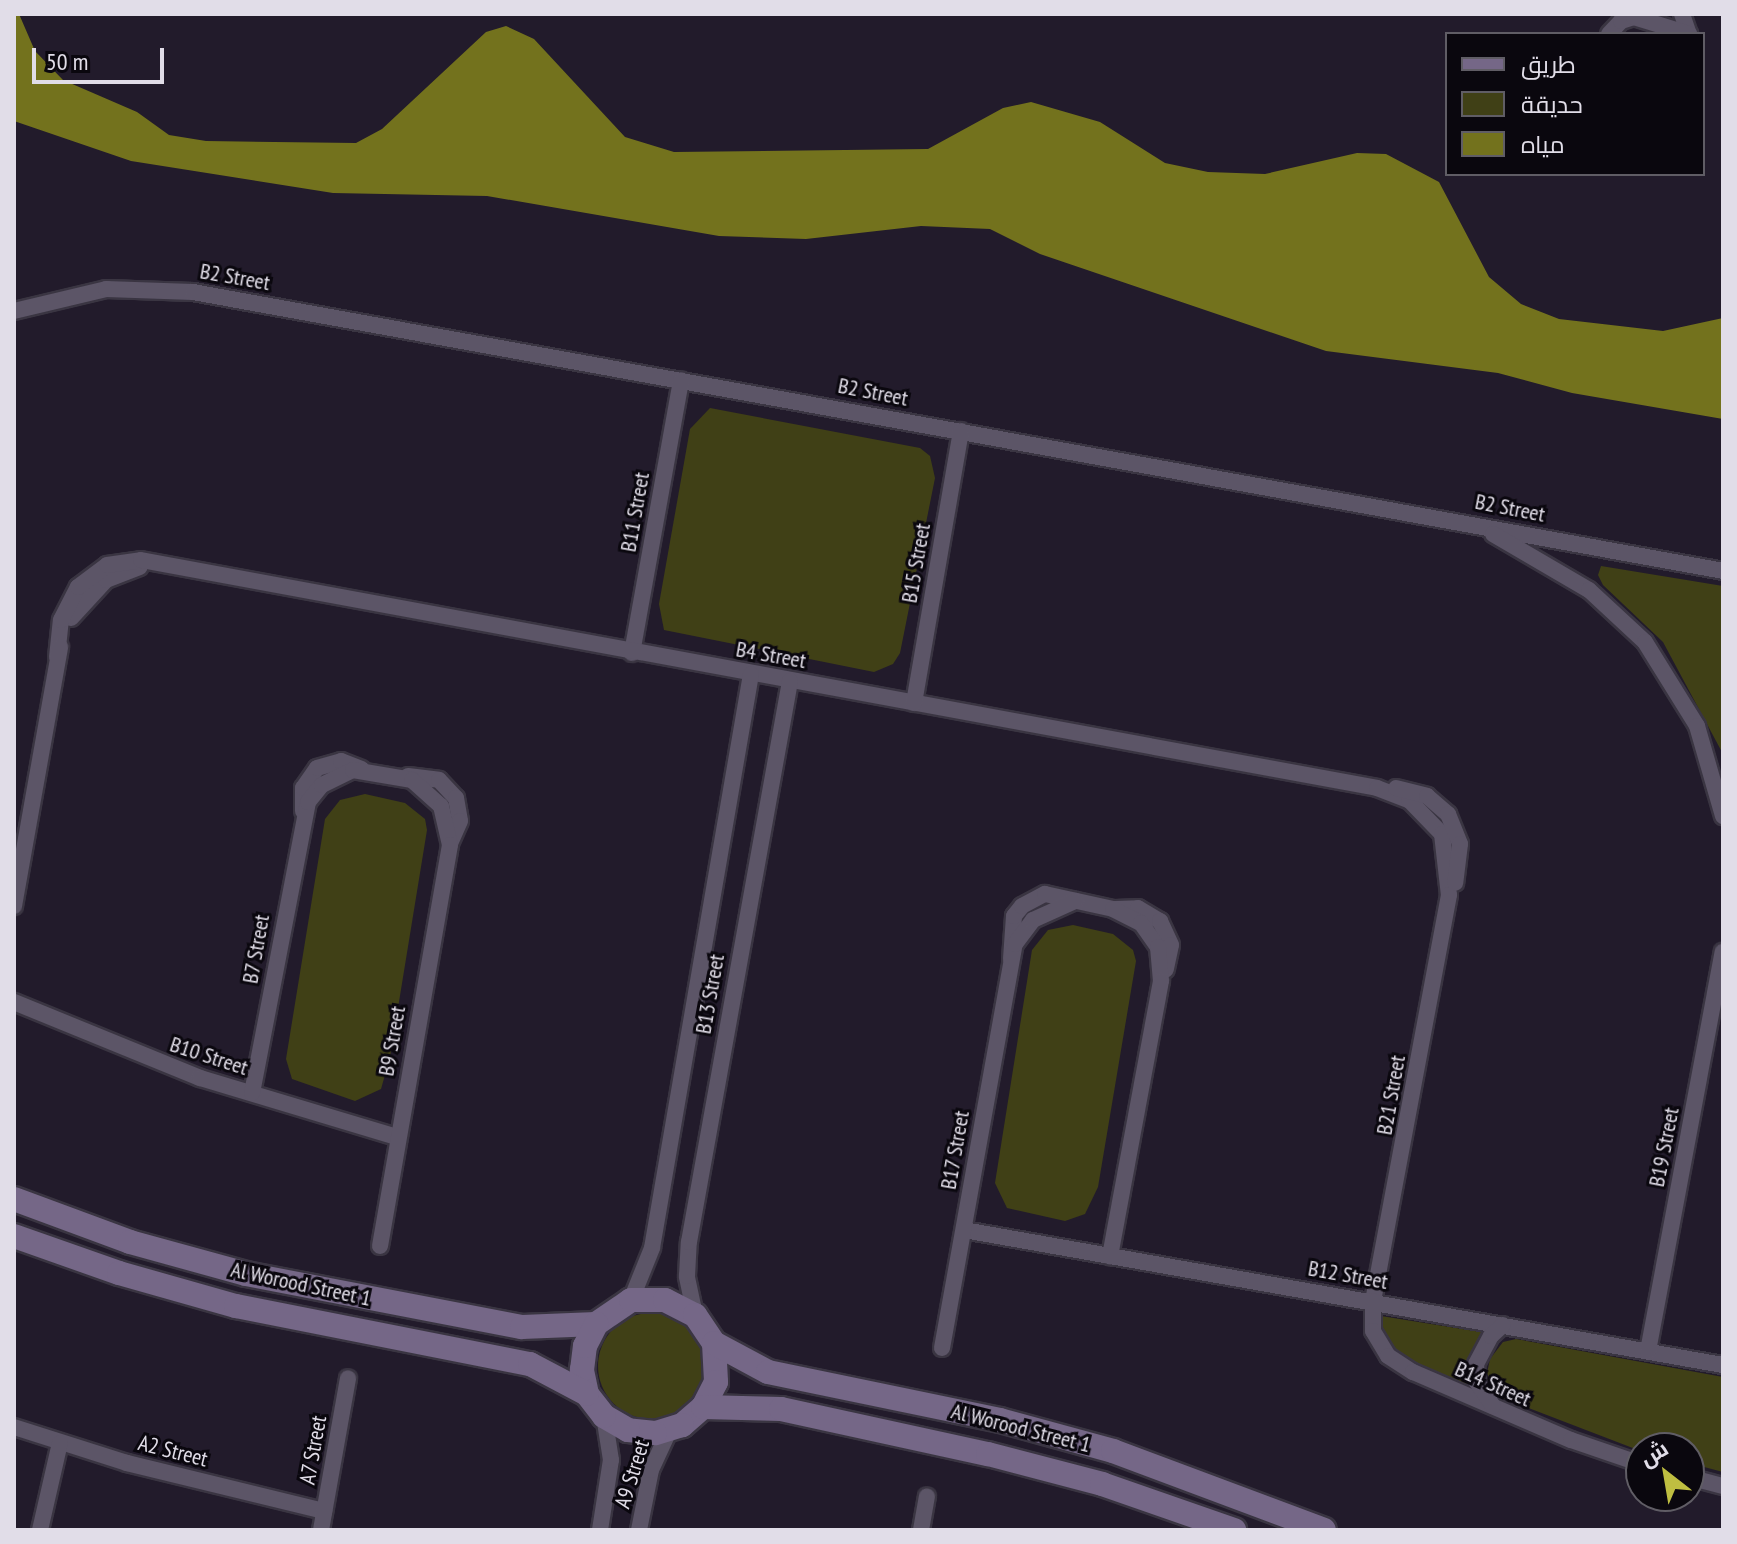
<!DOCTYPE html>
<html>
<head>
<meta charset="utf-8">
<style>
	body { margin:0 }
	#map { position:relative; width:1737px; height:1544px; overflow:hidden; background:#221b2b; font-family:"PT Sans Narrow",Cairo,sans-serif }
	div>[style] { position:absolute }
	.green>* { inset:0; background:#404016 }
	.round { border-radius:50% }
	.water>* { inset:0; background:#73721d }
	.roads { filter:drop-shadow(2px 0 #3a3542) drop-shadow(-2px 0 #3a3542) drop-shadow(0 2px #3a3542) drop-shadow(0 -2px #3a3542) }
	.street>* { height:16px; margin:-8px; padding:0 8px; transform-origin:8px; border-radius:8px; background:#5c5567 }
	.secondary>* { height:24px; margin:-12px; padding:0 12px; transform-origin:12px; border-radius:12px; background:#756787 }
	span { translate:-50% -50%; white-space:nowrap; text-align:center; line-height:1.15; -webkit-text-stroke:6px #0a070e; paint-order:stroke }
	.street-label { font-size:22px; color:#e1dde8 }
	.frame { position:absolute; inset:0; border:16px solid #e1dde8; pointer-events:none }
	.legend { position:absolute; left:1445px; top:32px; width:260px; height:144px; box-sizing:border-box; background:#0a070e; border:2px solid #605d65; margin:0; padding:10px 14px; list-style:none; font-size:24px; color:#e1dde8 }
	.legend li { display:flex; align-items:center; gap:16px; height:40px }
	.legend b { width:40px; border:2px solid #605d65 }
	.north { position:absolute; left:1625px; top:1432px; width:80px; height:80px; box-sizing:border-box; background:#0a070e; border:2px solid #605d65; border-radius:50%; rotate:329deg; font-size:22px; font-weight:700; line-height:32px; text-align:center; color:#e1dde8 }
	.north::after { content:''; display:block; margin:auto; width:28px; height:36px; background:#bfbe41; clip-path:polygon(50% 0,100% 100%,50% 72%,0 100%) }
	.scale { position:absolute; left:32px; top:48px; width:132px; height:36px; box-sizing:border-box; border:4px solid #e1dde8; border-top:0; padding-left:10px; font-size:24px; line-height:28px; white-space:nowrap; color:#e1dde8; -webkit-text-stroke:6px #0a070e; paint-order:stroke }
</style>
</head>
<body>
<div id="map">
	<div class="green">
		<i style="clip-path:polygon(710px 408px,920px 448px,930px 456px,935px 478px,900px 653px,893px 664px,874px 672px,664px 630px,659px 604px,690px 429px)"></i>
		<i style="clip-path:polygon(1601px 566px,1723px 586px,1723px 754px,1663px 642px,1603px 585px,1598px 575px)"></i>
		<i style="clip-path:polygon(365px 794px,405px 803px,425px 819px,427px 830px,390px 1057px,381px 1089px,355px 1101px,292px 1079px,286px 1059px,325px 819px,340px 800px)"></i>
		<i style="clip-path:polygon(1073px 925px,1113px 934px,1133px 950px,1136px 961px,1098px 1187px,1085px 1214px,1065px 1221px,1007px 1208px,995px 1183px,1032px 950px,1048px 930px)"></i>
		<i class="round" style="left:598px;top:1313px;width:106px;height:106px"></i>
		<i style="clip-path:polygon(1381px 1316px,1487px 1333px,1472px 1355px,1477px 1396px,1394px 1352px,1381px 1331px)"></i>
		<i style="clip-path:polygon(1516px 1339px,1723px 1377px,1723px 1472px,1689px 1463px,1689px 1448px,1638px 1450px,1497px 1396px,1487px 1373px,1490px 1359px,1503px 1342px)"></i>
	</div>
	<div class="water">
		<i style="clip-path:polygon(14px 14px,19px 14px,35px 51px,63px 80px,137px 112px,169px 135px,206px 141px,356px 143px,382px 129px,486px 32px,506px 26px,534px 39px,625px 137px,674px 152px,928px 149px,1003px 108px,1031px 102px,1100px 122px,1165px 163px,1208px 172px,1265px 174px,1357px 153px,1386px 154px,1439px 182px,1489px 277px,1521px 304px,1559px 319px,1663px 331px,1723px 318px,1723px 419px,1572px 393px,1498px 373px,1326px 351px,1040px 254px,990px 229px,921px 226px,806px 239px,719px 236px,487px 196px,333px 193px,131px 161px,14px 121px)"></i>
	</div>
	<div class="roads">
		<div class="street">
			<i style="left:1682px;top:14px;width:21px;rotate:71deg"></i>
			<i style="left:1609px;top:34px;width:18px;rotate:-47deg"></i>
			<i style="left:1621px;top:21px;width:14px;rotate:-17deg"></i>
			<i style="left:1634px;top:17px;width:58px;rotate:17.2deg"></i>
			<i style="left:14px;top:311px;width:95px;rotate:-13.4deg"></i>
			<i style="left:106px;top:289px;width:87px;rotate:2deg"></i>
			<i style="left:193px;top:292px;width:1555px;rotate:10.33deg"></i>
			<i style="left:1493px;top:534px;width:111px;rotate:30.3deg"></i>
			<i style="left:1589px;top:590px;width:76px;rotate:42.9deg"></i>
			<i style="left:1645px;top:642px;width:99px;rotate:58.2deg"></i>
			<i style="left:1697px;top:726px;width:94px;rotate:73.9deg"></i>
			<i style="left:71px;top:618px;width:52px;rotate:-47.4deg"></i>
			<i style="left:106px;top:580px;width:36px;rotate:-21deg"></i>
			<i style="left:632px;top:653px;width:277px;rotate:-79.8deg"></i>
			<i style="left:57px;top:657px;width:37px;rotate:-84deg"></i>
			<i style="left:61px;top:620px;width:37px;rotate:-63deg"></i>
			<i style="left:78px;top:587px;width:36px;rotate:-37deg"></i>
			<i style="left:107px;top:565px;width:34px;rotate:-8deg"></i>
			<i style="left:141px;top:560px;width:1257px;rotate:10.45deg"></i>
			<i style="left:1377px;top:788px;width:34px;rotate:21deg"></i>
			<i style="left:1409px;top:800px;width:47px;rotate:45.9deg"></i>
			<i style="left:1442px;top:834px;width:61px;rotate:83.5deg"></i>
			<i style="left:1449px;top:895px;width:413px;rotate:100.6deg"></i>
			<i style="left:1373px;top:1301px;width:30px;rotate:90deg"></i>
			<i style="left:1373px;top:1331px;width:29px;rotate:59deg"></i>
			<i style="left:1388px;top:1356px;width:30px;rotate:33deg"></i>
			<i style="left:1413px;top:1372px;width:172px;rotate:23.3deg"></i>
			<i style="left:1571px;top:1440px;width:74px;rotate:18.9deg"></i>
			<i style="left:914px;top:703px;width:276px;rotate:-80.2deg"></i>
			<i style="left:408px;top:776px;width:31px;rotate:7deg"></i>
			<i style="left:439px;top:780px;width:25px;rotate:47deg"></i>
			<i style="left:456px;top:798px;width:23px;rotate:80deg"></i>
			<i style="left:460px;top:821px;width:24px;rotate:114deg"></i>
			<i style="left:1396px;top:788px;width:32px;rotate:14deg"></i>
			<i style="left:1427px;top:796px;width:28px;rotate:41deg"></i>
			<i style="left:1448px;top:814px;width:32px;rotate:68deg"></i>
			<i style="left:1460px;top:844px;width:39px;rotate:97deg"></i>
			<i style="left:303px;top:811px;width:23px;rotate:-90deg"></i>
			<i style="left:303px;top:788px;width:24px;rotate:-55deg"></i>
			<i style="left:317px;top:768px;width:25px;rotate:-16deg"></i>
			<i style="left:341px;top:761px;width:22px;rotate:21deg"></i>
			<i style="left:14px;top:906px;width:263px;rotate:-79.9deg"></i>
			<i style="left:1115px;top:909px;width:23px;rotate:-2deg"></i>
			<i style="left:1138px;top:908px;width:26px;rotate:31deg"></i>
			<i style="left:1160px;top:921px;width:26px;rotate:65deg"></i>
			<i style="left:1171px;top:945px;width:25px;rotate:102deg"></i>
			<i style="left:1011px;top:959px;width:43px;rotate:-86deg"></i>
			<i style="left:1014px;top:916px;width:13px;rotate:-51deg"></i>
			<i style="left:1022px;top:906px;width:26px;rotate:-28deg"></i>
			<i style="left:1045px;top:894px;width:70px;rotate:12.4deg"></i>
			<i style="left:1113px;top:909px;width:31px;rotate:27deg"></i>
			<i style="left:1141px;top:923px;width:29px;rotate:55deg"></i>
			<i style="left:1158px;top:947px;width:34px;rotate:85deg"></i>
			<i style="left:1161px;top:981px;width:280px;rotate:100.5deg"></i>
			<i style="left:14px;top:1002px;width:201px;rotate:22.2deg"></i>
			<i style="left:200px;top:1078px;width:206px;rotate:16.7deg"></i>
			<i style="left:252px;top:1093px;width:296px;rotate:-79.1deg"></i>
			<i style="left:308px;top:802px;width:22px;rotate:-51deg"></i>
			<i style="left:322px;top:785px;width:34px;rotate:-26deg"></i>
			<i style="left:353px;top:770px;width:60px;rotate:9.6deg"></i>
			<i style="left:412px;top:780px;width:39px;rotate:42deg"></i>
			<i style="left:441px;top:806px;width:40px;rotate:77deg"></i>
			<i style="left:450px;top:845px;width:407px;rotate:99.9deg"></i>
			<i style="left:964px;top:1230px;width:771px;rotate:10.09deg"></i>
			<i style="left:631px;top:1300px;width:56px;rotate:-68deg"></i>
			<i style="left:652px;top:1248px;width:582px;rotate:-80.21deg"></i>
			<i style="left:695px;top:1315px;width:40px;rotate:-102deg"></i>
			<i style="left:687px;top:1276px;width:34px;rotate:-87deg"></i>
			<i style="left:689px;top:1242px;width:570px;rotate:-79.79deg"></i>
			<i style="left:942px;top:1348px;width:411px;rotate:-79.8deg"></i>
			<i style="left:1015px;top:944px;width:30px;rotate:-53deg"></i>
			<i style="left:1033px;top:920px;width:46px;rotate:-24.3deg"></i>
			<i style="left:1648px;top:1351px;width:406px;rotate:-79.4deg"></i>
			<i style="left:1493px;top:1406px;width:29px;rotate:-124deg"></i>
			<i style="left:1477px;top:1382px;width:18px;rotate:-93deg"></i>
			<i style="left:1476px;top:1364px;width:32px;rotate:-62deg"></i>
			<i style="left:1491px;top:1336px;width:16px;rotate:-43deg"></i>
			<i style="left:14px;top:1427px;width:119px;rotate:17.7deg"></i>
			<i style="left:127px;top:1463px;width:203px;rotate:13.7deg"></i>
			<i style="left:1689px;top:1477px;width:35px;rotate:15deg"></i>
			<i style="left:40px;top:1530px;width:89px;rotate:-77.1deg"></i>
			<i style="left:321px;top:1530px;width:154px;rotate:-79.9deg"></i>
			<i style="left:600px;top:1530px;width:71px;rotate:-81.1deg"></i>
			<i style="left:611px;top:1460px;width:45px;rotate:-99deg"></i>
			<i style="left:639px;top:1530px;width:61px;rotate:-78.7deg"></i>
			<i style="left:651px;top:1470px;width:43px;rotate:-65.2deg"></i>
			<i style="left:921px;top:1530px;width:34px;rotate:-80deg"></i>
		</div>
		<div class="secondary">
			<i style="left:14px;top:1199px;width:124px;rotate:20.3deg"></i>
			<i style="left:130px;top:1242px;width:120px;rotate:15.4deg"></i>
			<i style="left:246px;top:1274px;width:281px;rotate:10.9deg"></i>
			<i style="left:522px;top:1327px;width:74px;rotate:-2.3deg"></i>
			<i style="left:596px;top:1324px;width:42px;rotate:-34.4deg"></i>
			<i style="left:631px;top:1300px;width:34px"></i>
			<i style="left:665px;top:1300px;width:34px;rotate:27deg"></i>
			<i style="left:695px;top:1315px;width:34px;rotate:56deg"></i>
			<i style="left:714px;top:1343px;width:39px;rotate:87deg"></i>
			<i style="left:716px;top:1382px;width:28px;rotate:117deg"></i>
			<i style="left:703px;top:1407px;width:28px;rotate:139deg"></i>
			<i style="left:682px;top:1425px;width:28px;rotate:163deg"></i>
			<i style="left:655px;top:1433px;width:27px;rotate:-174deg"></i>
			<i style="left:628px;top:1430px;width:28px;rotate:-150deg"></i>
			<i style="left:604px;top:1416px;width:28px;rotate:-128deg"></i>
			<i style="left:587px;top:1394px;width:25px;rotate:-102deg"></i>
			<i style="left:582px;top:1370px;width:24px;rotate:-83deg"></i>
			<i style="left:585px;top:1346px;width:25px;rotate:-63deg"></i>
			<i style="left:14px;top:1236px;width:111px;rotate:19.4deg"></i>
			<i style="left:119px;top:1273px;width:122px;rotate:15.8deg"></i>
			<i style="left:236px;top:1306px;width:300px;rotate:11.2deg"></i>
			<i style="left:530px;top:1364px;width:64px;rotate:27.8deg"></i>
			<i style="left:714px;top:1343px;width:61px;rotate:28.2deg"></i>
			<i style="left:768px;top:1372px;width:237px;rotate:11.7deg"></i>
			<i style="left:1000px;top:1420px;width:117px;rotate:15.3deg"></i>
			<i style="left:1113px;top:1451px;width:225px;rotate:20.5deg"></i>
			<i style="left:703px;top:1407px;width:78px;rotate:1.5deg"></i>
			<i style="left:781px;top:1409px;width:212px;rotate:12.3deg"></i>
			<i style="left:988px;top:1454px;width:118px;rotate:14.7deg"></i>
			<i style="left:1102px;top:1484px;width:140px;rotate:19.2deg"></i>
		</div>
	</div>
	<div class="street-label">
		<span style="left:235px;top:277px;rotate:10deg">B2 Street</span>
		<span style="left:873px;top:392px;rotate:11deg">B2 Street</span>
		<span style="left:1510px;top:508px;rotate:11deg">B2 Street</span>
		<span style="left:635px;top:512px;rotate:-80deg">B11 Street</span>
		<span style="left:916px;top:563px;rotate:-80deg">B15 Street</span>
		<span style="left:771px;top:655px;rotate:10deg">B4 Street</span>
		<span style="left:256px;top:949px;rotate:-80deg">B7 Street</span>
		<span style="left:710px;top:994px;rotate:-80deg">B13 Street</span>
		<span style="left:392px;top:1041px;rotate:-80deg">B9 Street</span>
		<span style="left:209px;top:1056px;rotate:18deg">B10 Street</span>
		<span style="left:1391px;top:1095px;rotate:-80deg">B21 Street</span>
		<span style="left:1664px;top:1147px;rotate:-79deg">B19 Street</span>
		<span style="left:955px;top:1150px;rotate:-80deg">B17 Street</span>
		<span style="left:1348px;top:1275px;rotate:10deg">B12 Street</span>
		<span style="left:301px;top:1284px;rotate:12deg">Al Worood Street 1</span>
		<span style="left:1493px;top:1384px;rotate:24deg">B14 Street</span>
		<span style="left:1021px;top:1428px;rotate:14deg">Al Worood Street 1</span>
		<span style="left:313px;top:1450px;rotate:-80deg">A7 Street</span>
		<span style="left:173px;top:1451px;rotate:14deg">A2 Street</span>
		<span style="left:632px;top:1474px;rotate:-73deg">A9 Street</span>
	</div>
	<div class="frame"></div>
	<ul class="legend">
	<li><b style="height:10px;background:#756787"></b>طريق</li>
	<li><b style="height:22px;background:#404016"></b>حديقة</li>
	<li><b style="height:22px;background:#73721d"></b>مياه</li>
	</ul>
	<div class="north">ش</div>
	<div class="scale">50 m</div>
</div>
</body>
</html>
